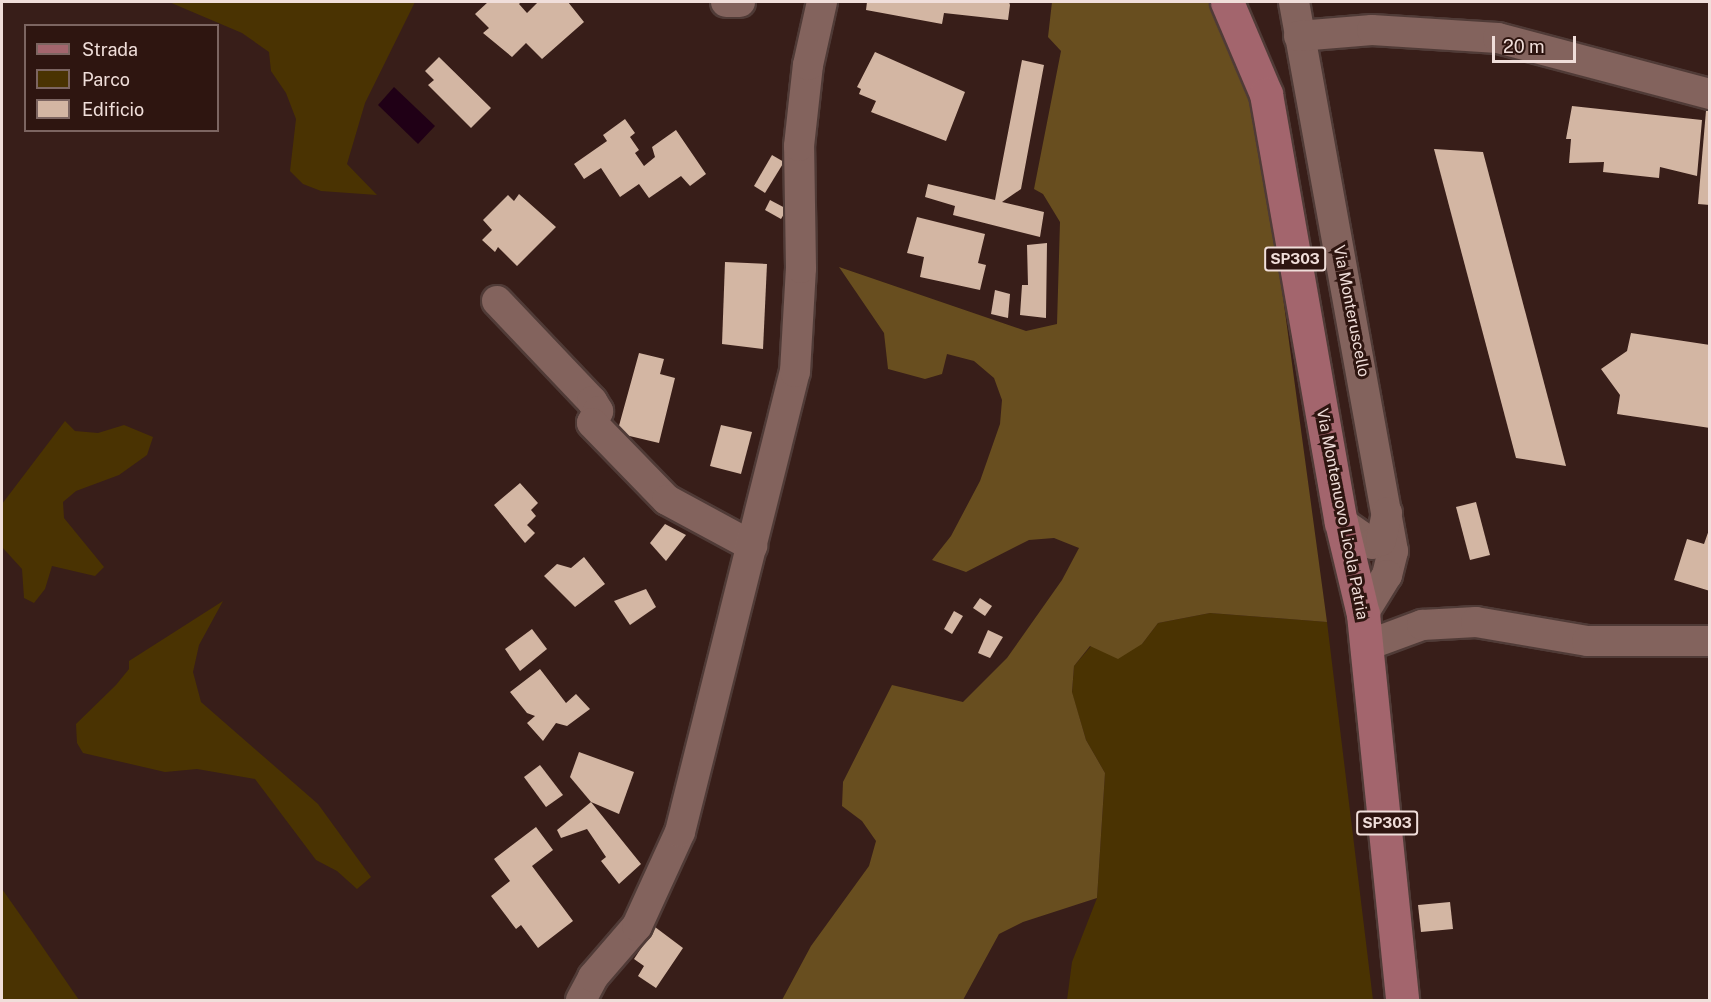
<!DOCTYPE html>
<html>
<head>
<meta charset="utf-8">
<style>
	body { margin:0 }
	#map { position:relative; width:1711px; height:1002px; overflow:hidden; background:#381e19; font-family:"Public Sans",sans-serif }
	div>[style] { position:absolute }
	.green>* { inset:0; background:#4a3302 }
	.forest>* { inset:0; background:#684e1f }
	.water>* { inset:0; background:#200016 }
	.building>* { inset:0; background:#d3b6a3 }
	.roads { filter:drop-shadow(2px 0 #503b37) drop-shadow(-2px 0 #503b37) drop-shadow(0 2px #503b37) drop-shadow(0 -2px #503b37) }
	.minor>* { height:30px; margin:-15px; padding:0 15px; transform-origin:15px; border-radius:15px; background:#83635d }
	.major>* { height:33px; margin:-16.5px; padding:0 16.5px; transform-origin:16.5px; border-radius:16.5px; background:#a3656d }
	span { translate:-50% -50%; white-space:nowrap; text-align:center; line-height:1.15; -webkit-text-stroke:6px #2e1510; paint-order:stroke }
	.shield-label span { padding:2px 4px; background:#2e1510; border:2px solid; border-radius:4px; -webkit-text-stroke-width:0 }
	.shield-label { font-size:15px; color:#f0deda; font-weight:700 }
	.street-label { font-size:16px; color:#f0deda }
	.frame { position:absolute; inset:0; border:3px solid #f0deda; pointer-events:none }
	.legend { position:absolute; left:24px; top:24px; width:195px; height:108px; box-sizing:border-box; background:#2e1510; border:2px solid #7c6561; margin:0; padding:8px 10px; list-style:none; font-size:18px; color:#f0deda }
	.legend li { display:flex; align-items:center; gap:12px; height:30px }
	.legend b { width:30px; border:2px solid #7c6561 }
	.scale { position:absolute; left:1492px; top:36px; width:84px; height:27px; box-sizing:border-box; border:3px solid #f0deda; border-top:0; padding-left:8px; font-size:18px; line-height:21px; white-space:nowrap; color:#f0deda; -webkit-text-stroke:4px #2e1510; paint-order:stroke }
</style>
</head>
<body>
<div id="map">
	<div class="green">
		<i style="clip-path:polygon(169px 2px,415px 2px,365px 103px,347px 164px,377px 195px,321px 191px,303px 184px,290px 171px,296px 119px,286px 93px,271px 71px,269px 52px,242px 33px)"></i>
		<i style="clip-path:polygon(65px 421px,75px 431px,98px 433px,124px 425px,153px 437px,147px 455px,119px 475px,76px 491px,63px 502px,64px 518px,104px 567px,95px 576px,52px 566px,45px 589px,34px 603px,24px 598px,22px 569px,2px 547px,2px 504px)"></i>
		<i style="clip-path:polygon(223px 601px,199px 645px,193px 672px,201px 702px,318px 804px,371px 877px,357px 889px,337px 871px,316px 860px,255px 779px,197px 769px,165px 772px,83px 753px,77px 743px,76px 724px,116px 685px,129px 669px,129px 661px)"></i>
		<i style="clip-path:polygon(1210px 613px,1327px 622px,1373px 1000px,1067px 1000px,1072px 962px,1097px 898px,1105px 773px,1086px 740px,1072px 693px,1074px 666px,1091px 646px,1142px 644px,1158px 623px)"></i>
		<i style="clip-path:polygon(2px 889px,33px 933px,79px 1000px,2px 1000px)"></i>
	</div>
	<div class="forest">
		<i style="clip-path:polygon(1052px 2px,1213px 2px,1238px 57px,1265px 164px,1327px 622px,1210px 613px,1158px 623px,1142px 644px,1118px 659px,1090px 646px,1074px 666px,1072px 692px,1086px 740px,1105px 773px,1097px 898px,1023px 922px,999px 934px,963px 1000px,782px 1000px,811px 946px,869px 866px,876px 841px,862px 821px,842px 806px,843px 782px,892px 685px,963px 702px,1007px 658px,1062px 580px,1079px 548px,1054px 538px,1029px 540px,966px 572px,932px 560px,951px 536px,980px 481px,1000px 424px,1002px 400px,994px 378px,974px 361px,947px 354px,942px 374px,925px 379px,888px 369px,884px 333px,839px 267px,1026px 331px,1057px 324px,1060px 222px,1043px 194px,1034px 189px,1061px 51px,1048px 37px)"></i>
	</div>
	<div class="water">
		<i style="clip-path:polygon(394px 87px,435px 126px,418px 144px,378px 105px)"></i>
	</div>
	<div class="building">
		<i style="clip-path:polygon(488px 2px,521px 2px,519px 4px,527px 13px,538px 2px,568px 2px,584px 22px,542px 59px,526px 43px,512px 57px,483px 33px,489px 28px,475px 14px)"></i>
		<i style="clip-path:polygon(867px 2px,1009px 2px,1010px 5px,1008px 20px,944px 13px,942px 24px,866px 10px)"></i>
		<i style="clip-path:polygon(875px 52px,965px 92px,946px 141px,871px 112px,876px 101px,859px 94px,861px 89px,857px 87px)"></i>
		<i style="clip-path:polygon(439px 57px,491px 108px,471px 128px,428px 85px,434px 80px,425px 71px)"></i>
		<i style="clip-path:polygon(1022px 60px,1044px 65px,1021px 189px,1002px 202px,1044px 212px,1040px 237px,953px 215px,955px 206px,925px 197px,928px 184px,995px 200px)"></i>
		<i style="clip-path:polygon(1707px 99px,1710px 99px,1710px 205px,1698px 204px)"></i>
		<i style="clip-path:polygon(1572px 106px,1702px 120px,1697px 176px,1660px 167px,1659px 178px,1603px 172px,1604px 162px,1569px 163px,1571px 139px,1566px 139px)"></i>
		<i style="clip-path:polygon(625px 119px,635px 133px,630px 137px,639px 150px,635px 153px,644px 166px,655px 157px,652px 147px,676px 130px,706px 174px,690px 186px,681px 176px,649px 198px,639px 184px,620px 197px,601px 168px,584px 179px,574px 164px,607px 141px,603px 135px)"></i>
		<i style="clip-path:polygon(1434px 149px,1483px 152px,1566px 466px,1516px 458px)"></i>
		<i style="clip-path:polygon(772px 155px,784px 162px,765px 193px,754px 186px)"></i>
		<i style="clip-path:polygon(519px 194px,556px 227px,517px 266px,498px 247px,495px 252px,482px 240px,492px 230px,483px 220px,508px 195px,514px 201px)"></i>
		<i style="clip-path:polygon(770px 200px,787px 209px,781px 219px,765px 210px)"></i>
		<i style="clip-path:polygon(917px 217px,985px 234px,978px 263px,986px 265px,980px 290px,920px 277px,924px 257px,907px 253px)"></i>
		<i style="clip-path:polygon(1047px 243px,1046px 318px,1020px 315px,1022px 285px,1028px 285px,1027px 245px)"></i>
		<i style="clip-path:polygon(725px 262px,767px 264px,763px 349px,722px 344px)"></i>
		<i style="clip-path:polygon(995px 290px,1010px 294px,1008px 318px,991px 314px)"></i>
		<i style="clip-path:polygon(1631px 333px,1710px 345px,1710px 428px,1617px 414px,1620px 395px,1601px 369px,1627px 351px)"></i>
		<i style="clip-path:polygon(639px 353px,664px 359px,660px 374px,675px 378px,659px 443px,617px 433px)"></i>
		<i style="clip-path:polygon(721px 425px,752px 432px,741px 474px,710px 466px)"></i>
		<i style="clip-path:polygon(520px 483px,538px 503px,531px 510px,536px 516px,527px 525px,535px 533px,525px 543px,494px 505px)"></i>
		<i style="clip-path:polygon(1476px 502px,1490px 555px,1470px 560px,1456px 507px)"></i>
		<i style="clip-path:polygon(665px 524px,686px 535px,666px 561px,650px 543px)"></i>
		<i style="clip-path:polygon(1710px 527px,1710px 591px,1674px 580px,1687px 539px,1704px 544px)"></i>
		<i style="clip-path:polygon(584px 557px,605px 584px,575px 607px,544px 576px,557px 564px,571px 568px)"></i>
		<i style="clip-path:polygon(646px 589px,656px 607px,630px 625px,614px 601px)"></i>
		<i style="clip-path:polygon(980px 598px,992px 606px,985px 616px,973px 608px)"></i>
		<i style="clip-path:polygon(954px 611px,963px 616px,952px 634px,944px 629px)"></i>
		<i style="clip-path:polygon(532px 629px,547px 649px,520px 671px,505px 649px)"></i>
		<i style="clip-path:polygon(988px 630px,1003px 637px,990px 658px,978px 653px)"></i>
		<i style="clip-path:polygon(540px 669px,566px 703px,576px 694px,590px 709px,567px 726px,556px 723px,543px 741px,527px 723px,535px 716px,527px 713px,510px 692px)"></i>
		<i style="clip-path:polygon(579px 752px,634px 772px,619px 814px,591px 802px,570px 777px)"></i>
		<i style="clip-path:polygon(540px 765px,563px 795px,546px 807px,524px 777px)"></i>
		<i style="clip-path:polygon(591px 802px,641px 864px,619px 884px,601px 861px,606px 857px,587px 829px,561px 838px,557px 830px)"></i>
		<i style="clip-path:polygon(536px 827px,553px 850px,532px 866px,573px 921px,538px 948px,521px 925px,516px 929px,491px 896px,510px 881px,494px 859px)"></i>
		<i style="clip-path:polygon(1450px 902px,1453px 929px,1421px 932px,1418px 905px)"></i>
		<i style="clip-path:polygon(655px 927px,683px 948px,656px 988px,638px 976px,644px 966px,634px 959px)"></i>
	</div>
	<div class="roads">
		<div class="minor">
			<i style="left:726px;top:2px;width:14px"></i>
			<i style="left:1294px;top:2px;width:558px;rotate:79.78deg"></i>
			<i style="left:1393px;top:551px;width:25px;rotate:104deg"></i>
			<i style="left:1387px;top:575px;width:46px;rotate:121.6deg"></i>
			<i style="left:1299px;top:36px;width:73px;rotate:-4.7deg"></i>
			<i style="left:1372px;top:30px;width:126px;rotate:3.6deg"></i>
			<i style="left:1498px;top:38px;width:219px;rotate:14.8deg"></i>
			<i style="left:497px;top:301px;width:138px;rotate:46.5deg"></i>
			<i style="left:592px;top:401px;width:12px;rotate:59deg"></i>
			<i style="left:598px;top:411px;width:13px;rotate:117deg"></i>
			<i style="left:592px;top:423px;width:107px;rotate:45.8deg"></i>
			<i style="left:667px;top:500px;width:97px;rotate:28.4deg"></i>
			<i style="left:1341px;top:522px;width:38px;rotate:35deg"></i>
			<i style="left:1372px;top:544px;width:9px;rotate:-18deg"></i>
			<i style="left:1381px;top:541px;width:29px;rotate:-78deg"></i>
			<i style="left:1368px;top:645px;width:58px;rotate:-20.3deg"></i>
			<i style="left:1422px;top:625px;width:54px;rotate:-3.2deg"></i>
			<i style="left:1476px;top:622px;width:113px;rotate:9.7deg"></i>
			<i style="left:1587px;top:641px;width:123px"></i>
			<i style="left:581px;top:1000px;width:26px;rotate:-62deg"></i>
			<i style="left:593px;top:977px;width:67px;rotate:-49.2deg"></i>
			<i style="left:637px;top:926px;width:103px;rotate:-65.4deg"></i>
			<i style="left:680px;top:832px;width:474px;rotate:-76deg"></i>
			<i style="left:795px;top:372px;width:104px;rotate:-86.7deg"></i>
			<i style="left:801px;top:268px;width:122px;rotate:-90.9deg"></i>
			<i style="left:799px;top:146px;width:81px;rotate:-83.7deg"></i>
			<i style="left:808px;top:65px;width:65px;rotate:-77.5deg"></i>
		</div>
		<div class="major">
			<i style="left:1227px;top:2px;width:100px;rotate:67deg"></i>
			<i style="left:1266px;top:94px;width:435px;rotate:80.1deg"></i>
			<i style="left:1341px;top:522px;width:95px;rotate:76.6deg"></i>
			<i style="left:1363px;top:614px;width:388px;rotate:84.2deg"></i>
		</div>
	</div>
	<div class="shield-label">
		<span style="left:1295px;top:259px">SP303</span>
		<span style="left:1387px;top:823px">SP303</span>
	</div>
	<div class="street-label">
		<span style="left:1351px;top:311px;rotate:79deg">Via Monteruscello</span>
		<span style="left:1342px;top:514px;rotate:79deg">Via Montenuovo Licola Patria</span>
	</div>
	<div class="frame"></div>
	<ul class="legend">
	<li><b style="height:8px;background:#a3656d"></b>Strada</li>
	<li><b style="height:16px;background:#4a3302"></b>Parco</li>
	<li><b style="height:16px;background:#d3b6a3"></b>Edificio</li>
	</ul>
	<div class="scale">20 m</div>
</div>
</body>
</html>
